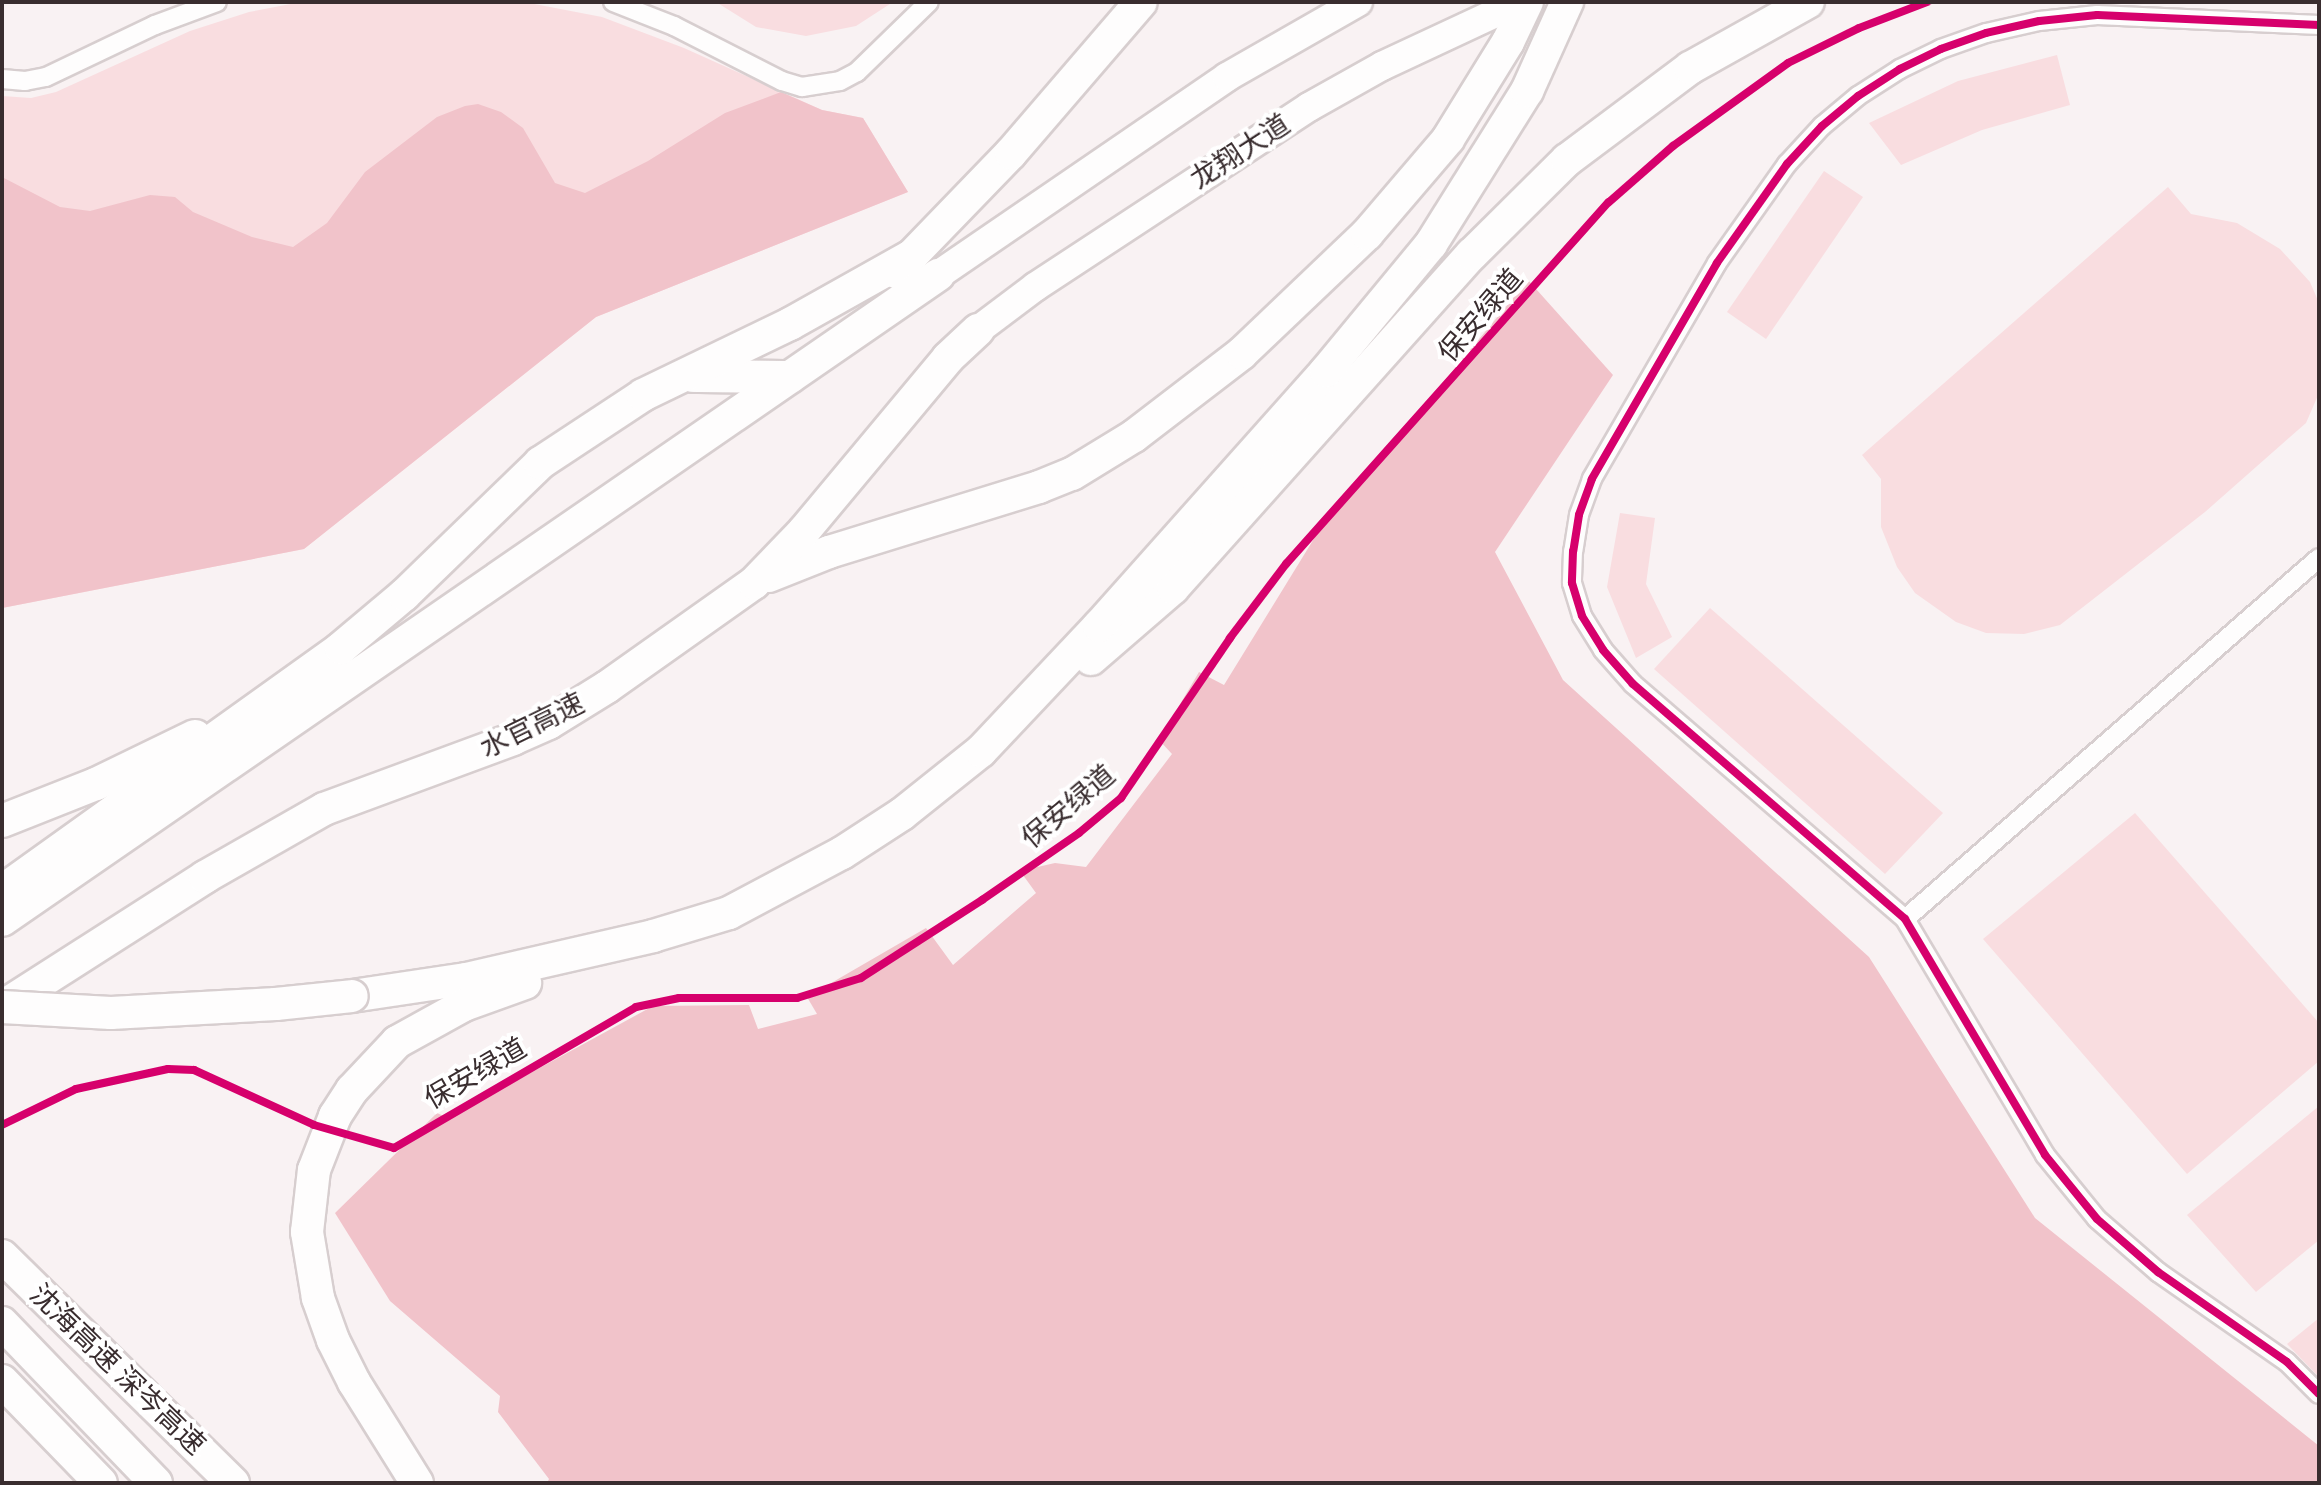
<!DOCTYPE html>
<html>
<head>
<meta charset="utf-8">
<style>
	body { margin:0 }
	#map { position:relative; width:2321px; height:1485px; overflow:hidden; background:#f9f2f3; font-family:"IBM Plex Serif","Noto Sans SC",serif }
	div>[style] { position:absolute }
	.green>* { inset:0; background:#f9dde0 }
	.forest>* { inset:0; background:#f1c3ca }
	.roads { filter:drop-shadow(2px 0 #d7cecf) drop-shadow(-2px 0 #d7cecf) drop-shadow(0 2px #d7cecf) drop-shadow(0 -2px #d7cecf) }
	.street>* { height:18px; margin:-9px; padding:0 9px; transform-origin:9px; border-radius:9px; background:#fefdfd }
	.primary>* { height:28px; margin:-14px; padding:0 14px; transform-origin:14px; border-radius:14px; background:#fefdfd }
	.highway>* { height:32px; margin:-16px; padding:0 16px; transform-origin:16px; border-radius:16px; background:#fefdfd }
	.bridges { filter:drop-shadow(2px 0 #d7cecf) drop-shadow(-2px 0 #d7cecf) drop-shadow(0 2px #d7cecf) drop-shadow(0 -2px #d7cecf) }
	.highway-bridge>* { height:32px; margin:-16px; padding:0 16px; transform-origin:16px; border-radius:16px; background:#fefdfd }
	.cycleway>* { height:8px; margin:-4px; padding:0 4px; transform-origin:4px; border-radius:4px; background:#d6006c }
	span { translate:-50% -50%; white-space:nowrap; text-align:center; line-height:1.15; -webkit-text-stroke:8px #fff; paint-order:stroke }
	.street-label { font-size:28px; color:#392d2f }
	.frame { position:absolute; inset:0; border:4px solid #392d2f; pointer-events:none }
</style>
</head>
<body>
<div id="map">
	<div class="green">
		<i style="clip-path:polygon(301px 2px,524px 2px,602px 17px,684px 48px,822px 110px,863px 118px,908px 192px,596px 317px,304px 549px,2px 608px,2px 96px,31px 98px,56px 92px,190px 31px,249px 12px)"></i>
		<i style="clip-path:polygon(716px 2px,808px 3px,893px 2px,856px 26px,806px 36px,756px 27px)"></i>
		<i style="clip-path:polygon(2057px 55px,2070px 105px,1982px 130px,1901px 165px,1869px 123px,1958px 81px)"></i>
		<i style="clip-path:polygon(1824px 171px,1863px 197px,1766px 339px,1727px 312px)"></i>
		<i style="clip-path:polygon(2168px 187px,2191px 214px,2237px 223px,2280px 249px,2310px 282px,2319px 303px,2319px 393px,2306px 423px,2205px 512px,2060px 625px,2024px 634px,1986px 633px,1956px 622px,1915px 593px,1897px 567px,1881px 527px,1881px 479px,1862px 455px)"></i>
		<i style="clip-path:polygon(1620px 513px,1655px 518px,1646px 584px,1672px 637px,1636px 658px,1607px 587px)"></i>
		<i style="clip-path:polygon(1710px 608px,1943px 813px,1885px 874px,1654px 669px)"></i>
		<i style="clip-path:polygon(2135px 813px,2319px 1023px,2319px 1061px,2187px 1174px,1983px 939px)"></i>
		<i style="clip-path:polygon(2319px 1106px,2319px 1240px,2256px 1292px,2187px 1215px)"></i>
		<i style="clip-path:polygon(2319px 1318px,2319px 1377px,2287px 1344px)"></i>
	</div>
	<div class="forest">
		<i style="clip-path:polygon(781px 92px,822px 110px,863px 118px,908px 192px,596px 317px,304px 549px,2px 608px,2px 177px,60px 207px,90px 211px,150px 195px,175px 197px,193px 212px,252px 237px,293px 247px,327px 223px,365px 172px,437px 117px,465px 106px,478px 104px,501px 112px,523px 128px,555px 183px,585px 193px,648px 161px,725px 113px)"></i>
		<i style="clip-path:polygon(1528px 280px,1613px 375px,1495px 552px,1563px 680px,1869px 957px,2035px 1218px,2319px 1446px,2319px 1483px,547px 1483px,549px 1479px,498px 1412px,500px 1396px,390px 1301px,335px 1213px,437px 1113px,448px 1118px,653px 1006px,749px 1005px,758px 1029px,817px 1014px,807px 997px,926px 928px,953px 965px,1036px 893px,1020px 871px,1055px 863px,1086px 867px,1172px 754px,1159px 740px,1199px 672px,1224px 685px,1315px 537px)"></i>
	</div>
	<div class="roads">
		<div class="street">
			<i style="left:613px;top:2px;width:66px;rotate:21.5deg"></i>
			<i style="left:674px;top:26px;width:121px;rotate:27deg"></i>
			<i style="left:782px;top:81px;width:21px;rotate:17deg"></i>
			<i style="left:802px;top:87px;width:38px;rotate:-9deg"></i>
			<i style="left:840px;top:81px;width:19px;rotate:-28deg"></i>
			<i style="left:857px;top:72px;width:100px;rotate:-44.2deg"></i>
			<i style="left:2319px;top:25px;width:222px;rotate:-177.4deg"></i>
			<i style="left:2097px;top:15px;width:58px;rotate:174.1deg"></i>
			<i style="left:2039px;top:21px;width:54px;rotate:167.2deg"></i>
			<i style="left:1986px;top:33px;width:48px;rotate:160.4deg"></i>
			<i style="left:1941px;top:49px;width:46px;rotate:154deg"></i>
			<i style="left:1900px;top:69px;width:50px;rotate:147.3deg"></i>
			<i style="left:1858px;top:96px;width:47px;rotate:140.2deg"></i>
			<i style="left:1822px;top:126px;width:52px;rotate:132.6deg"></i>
			<i style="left:1787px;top:164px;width:121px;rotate:125.3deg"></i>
			<i style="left:1717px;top:263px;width:250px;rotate:120.1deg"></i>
			<i style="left:1592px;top:479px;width:38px;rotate:110deg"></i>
			<i style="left:1579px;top:515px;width:36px;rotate:99deg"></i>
			<i style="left:1573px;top:551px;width:32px;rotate:92deg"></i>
			<i style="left:1572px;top:583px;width:34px;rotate:73deg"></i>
			<i style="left:1582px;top:616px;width:40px;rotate:58deg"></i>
			<i style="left:1603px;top:650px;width:45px;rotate:48.6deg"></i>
			<i style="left:1633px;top:684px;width:359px;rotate:40.8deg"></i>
			<i style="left:1905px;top:919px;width:274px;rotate:59.3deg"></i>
			<i style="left:2045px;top:1155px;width:82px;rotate:50.9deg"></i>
			<i style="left:2097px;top:1219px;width:81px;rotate:41deg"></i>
			<i style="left:2158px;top:1272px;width:157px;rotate:34.9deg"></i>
			<i style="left:2287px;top:1362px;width:45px;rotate:45deg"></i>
			<i style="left:2px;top:79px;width:23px;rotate:5deg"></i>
			<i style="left:25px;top:81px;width:21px;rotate:-11deg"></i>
			<i style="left:46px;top:77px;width:121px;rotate:-25.5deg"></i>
			<i style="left:155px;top:25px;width:66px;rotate:-20.4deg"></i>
			<i style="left:1905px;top:919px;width:549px;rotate:-41.09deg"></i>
		</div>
		<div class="primary">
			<i style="left:938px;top:275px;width:350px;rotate:-34.4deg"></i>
			<i style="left:1227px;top:77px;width:151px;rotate:-29.8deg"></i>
			<i style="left:978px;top:330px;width:71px;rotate:-37deg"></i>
			<i style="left:1035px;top:287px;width:328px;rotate:-33.3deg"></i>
			<i style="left:1309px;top:107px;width:84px;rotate:-29.3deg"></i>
			<i style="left:1382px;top:66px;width:151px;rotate:-25deg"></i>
		</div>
		<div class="highway">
			<i style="left:896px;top:272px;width:165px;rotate:-46deg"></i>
			<i style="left:1011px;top:153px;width:199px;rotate:-49.3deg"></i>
			<i style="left:693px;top:376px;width:97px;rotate:0.6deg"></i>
			<i style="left:769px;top:576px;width:65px;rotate:-21.8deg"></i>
			<i style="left:829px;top:552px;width:220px;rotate:-17.2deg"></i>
			<i style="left:1039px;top:487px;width:35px;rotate:-22deg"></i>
			<i style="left:1072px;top:474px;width:73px;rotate:-31.5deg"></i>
			<i style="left:1134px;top:436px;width:136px;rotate:-37.5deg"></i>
			<i style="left:1242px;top:353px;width:173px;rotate:-43.6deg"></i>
			<i style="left:1367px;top:234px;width:125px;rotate:-49.5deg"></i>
			<i style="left:1448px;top:139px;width:114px;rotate:-58.3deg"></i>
			<i style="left:1508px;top:42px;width:44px;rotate:-64.6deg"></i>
			<i style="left:1091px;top:659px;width:108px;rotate:-40.9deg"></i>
			<i style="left:1173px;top:588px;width:448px;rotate:-48.2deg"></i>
			<i style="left:1472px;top:254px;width:134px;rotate:-44.7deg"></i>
			<i style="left:1567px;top:160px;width:154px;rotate:-36.8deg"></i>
			<i style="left:1690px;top:68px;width:135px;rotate:-29.2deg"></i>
			<i style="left:2px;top:821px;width:101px;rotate:-21.5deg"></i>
			<i style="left:96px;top:784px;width:110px;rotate:-25.9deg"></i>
			<i style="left:2px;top:891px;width:417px;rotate:-35.6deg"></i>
			<i style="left:341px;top:648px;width:82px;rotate:-40.1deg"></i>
			<i style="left:404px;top:595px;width:190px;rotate:-44.1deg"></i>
			<i style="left:540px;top:463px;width:123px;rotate:-33.4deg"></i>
			<i style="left:643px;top:395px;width:163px;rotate:-25.8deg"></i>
			<i style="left:790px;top:324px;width:139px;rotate:-29.3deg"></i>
			<i style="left:2px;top:920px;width:1137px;rotate:-34.57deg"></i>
			<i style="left:352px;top:996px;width:115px;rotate:-8.5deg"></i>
			<i style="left:466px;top:979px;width:192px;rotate:-12.9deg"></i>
			<i style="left:653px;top:936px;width:79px;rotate:-16.8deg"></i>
			<i style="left:729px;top:913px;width:128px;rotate:-28deg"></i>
			<i style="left:842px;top:853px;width:72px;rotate:-33deg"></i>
			<i style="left:902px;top:814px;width:101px;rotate:-38.6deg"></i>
			<i style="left:981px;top:751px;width:172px;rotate:-46.7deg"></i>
			<i style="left:1099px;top:626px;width:341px;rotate:-48.3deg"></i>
			<i style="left:1326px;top:371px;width:165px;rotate:-50.4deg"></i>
			<i style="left:1431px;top:244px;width:181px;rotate:-57.9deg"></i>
			<i style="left:1527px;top:91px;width:98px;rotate:-65.8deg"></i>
			<i style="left:2px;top:1007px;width:241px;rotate:-32.6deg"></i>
			<i style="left:205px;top:877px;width:137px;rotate:-29.7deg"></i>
			<i style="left:324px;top:809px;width:202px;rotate:-20.3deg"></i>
			<i style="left:513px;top:739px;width:39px;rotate:-24deg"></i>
			<i style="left:549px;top:723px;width:68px;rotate:-31.8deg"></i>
			<i style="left:607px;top:687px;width:180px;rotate:-35.3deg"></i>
			<i style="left:754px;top:583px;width:72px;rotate:-46.1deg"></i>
			<i style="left:804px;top:531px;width:225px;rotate:-50.2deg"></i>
			<i style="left:948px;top:358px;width:41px;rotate:-43deg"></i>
			<i style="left:2px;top:1256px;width:324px;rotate:44.5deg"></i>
			<i style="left:2px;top:1323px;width:222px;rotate:46.1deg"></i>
			<i style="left:2px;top:1381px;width:142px;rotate:45.9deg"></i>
			<i style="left:417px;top:1483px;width:119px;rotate:-122deg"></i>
			<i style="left:354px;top:1382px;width:47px;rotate:-116.6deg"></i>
			<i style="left:333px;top:1340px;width:45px;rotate:-109.7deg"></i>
			<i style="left:318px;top:1298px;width:67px;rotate:-99.5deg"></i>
			<i style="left:307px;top:1232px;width:62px;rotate:-83.6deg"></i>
			<i style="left:314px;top:1170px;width:58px;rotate:-68.7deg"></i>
			<i style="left:335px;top:1116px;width:31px;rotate:-57deg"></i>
			<i style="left:352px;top:1090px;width:66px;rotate:-46.8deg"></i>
			<i style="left:397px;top:1042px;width:77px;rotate:-28.9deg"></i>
			<i style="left:464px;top:1005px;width:65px;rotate:-19.8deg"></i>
		</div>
	</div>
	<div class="bridges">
		<div class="highway-bridge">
			<i style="left:2px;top:1007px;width:109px;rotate:3.2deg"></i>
			<i style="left:111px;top:1013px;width:165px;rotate:-3.1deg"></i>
			<i style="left:276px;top:1004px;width:76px;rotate:-6deg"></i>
		</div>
	</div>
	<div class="cycleway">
		<i style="left:2319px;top:25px;width:222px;rotate:-177.4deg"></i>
		<i style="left:2097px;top:15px;width:58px;rotate:174.1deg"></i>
		<i style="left:2039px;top:21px;width:54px;rotate:167.2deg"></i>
		<i style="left:1986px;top:33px;width:48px;rotate:160.4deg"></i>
		<i style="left:1941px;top:49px;width:46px;rotate:154deg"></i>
		<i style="left:1900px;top:69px;width:50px;rotate:147.3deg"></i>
		<i style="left:1858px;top:96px;width:47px;rotate:140.2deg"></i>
		<i style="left:1822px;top:126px;width:52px;rotate:132.6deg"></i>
		<i style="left:1787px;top:164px;width:121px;rotate:125.3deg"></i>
		<i style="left:1717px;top:263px;width:250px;rotate:120.1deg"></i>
		<i style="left:1592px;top:479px;width:38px;rotate:110deg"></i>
		<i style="left:1579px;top:515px;width:36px;rotate:99deg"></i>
		<i style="left:1573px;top:551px;width:32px;rotate:92deg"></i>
		<i style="left:1572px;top:583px;width:34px;rotate:73deg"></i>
		<i style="left:1582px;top:616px;width:40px;rotate:58deg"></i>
		<i style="left:1603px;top:650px;width:45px;rotate:48.6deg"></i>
		<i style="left:1633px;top:684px;width:359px;rotate:40.8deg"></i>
		<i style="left:1905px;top:919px;width:274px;rotate:59.3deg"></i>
		<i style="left:2045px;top:1155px;width:82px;rotate:50.9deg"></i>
		<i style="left:2097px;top:1219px;width:81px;rotate:41deg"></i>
		<i style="left:2158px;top:1272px;width:157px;rotate:34.9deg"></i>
		<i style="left:2287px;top:1362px;width:45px;rotate:45deg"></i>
		<i style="left:2px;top:1125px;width:82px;rotate:-25.9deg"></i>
		<i style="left:76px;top:1089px;width:94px;rotate:-12.3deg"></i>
		<i style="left:168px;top:1069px;width:26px;rotate:2deg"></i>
		<i style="left:194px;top:1070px;width:132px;rotate:24.6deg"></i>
		<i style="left:314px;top:1125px;width:83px;rotate:16deg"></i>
		<i style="left:394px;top:1148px;width:280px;rotate:-30.2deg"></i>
		<i style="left:636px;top:1007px;width:44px;rotate:-11.8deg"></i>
		<i style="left:679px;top:998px;width:118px"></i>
		<i style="left:797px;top:998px;width:67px;rotate:-17.4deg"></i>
		<i style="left:861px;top:978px;width:144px;rotate:-32.8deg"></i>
		<i style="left:982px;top:900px;width:118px;rotate:-34.6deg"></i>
		<i style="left:1079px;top:833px;width:55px;rotate:-39.8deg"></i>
		<i style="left:1121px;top:798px;width:194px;rotate:-55.7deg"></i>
		<i style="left:1230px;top:638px;width:93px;rotate:-52.9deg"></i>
		<i style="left:1286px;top:564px;width:485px;rotate:-48.3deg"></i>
		<i style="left:1609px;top:202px;width:85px;rotate:-41.2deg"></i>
		<i style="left:1673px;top:146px;width:142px;rotate:-35.8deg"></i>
		<i style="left:1788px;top:63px;width:79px;rotate:-26.2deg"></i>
		<i style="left:1859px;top:28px;width:73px;rotate:-20.9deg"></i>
	</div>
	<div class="street-label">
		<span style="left:1240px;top:151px;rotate:-33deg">龙翔大道</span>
		<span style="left:1480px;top:315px;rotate:-49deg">保安绿道</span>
		<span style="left:532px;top:725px;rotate:-26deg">水官高速</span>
		<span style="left:1068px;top:806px;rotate:-40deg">保安绿道</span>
		<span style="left:475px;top:1073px;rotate:-30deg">保安绿道</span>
		<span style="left:118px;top:1369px;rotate:44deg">沈海高速 深岑高速</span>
	</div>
	<div class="frame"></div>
</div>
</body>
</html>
